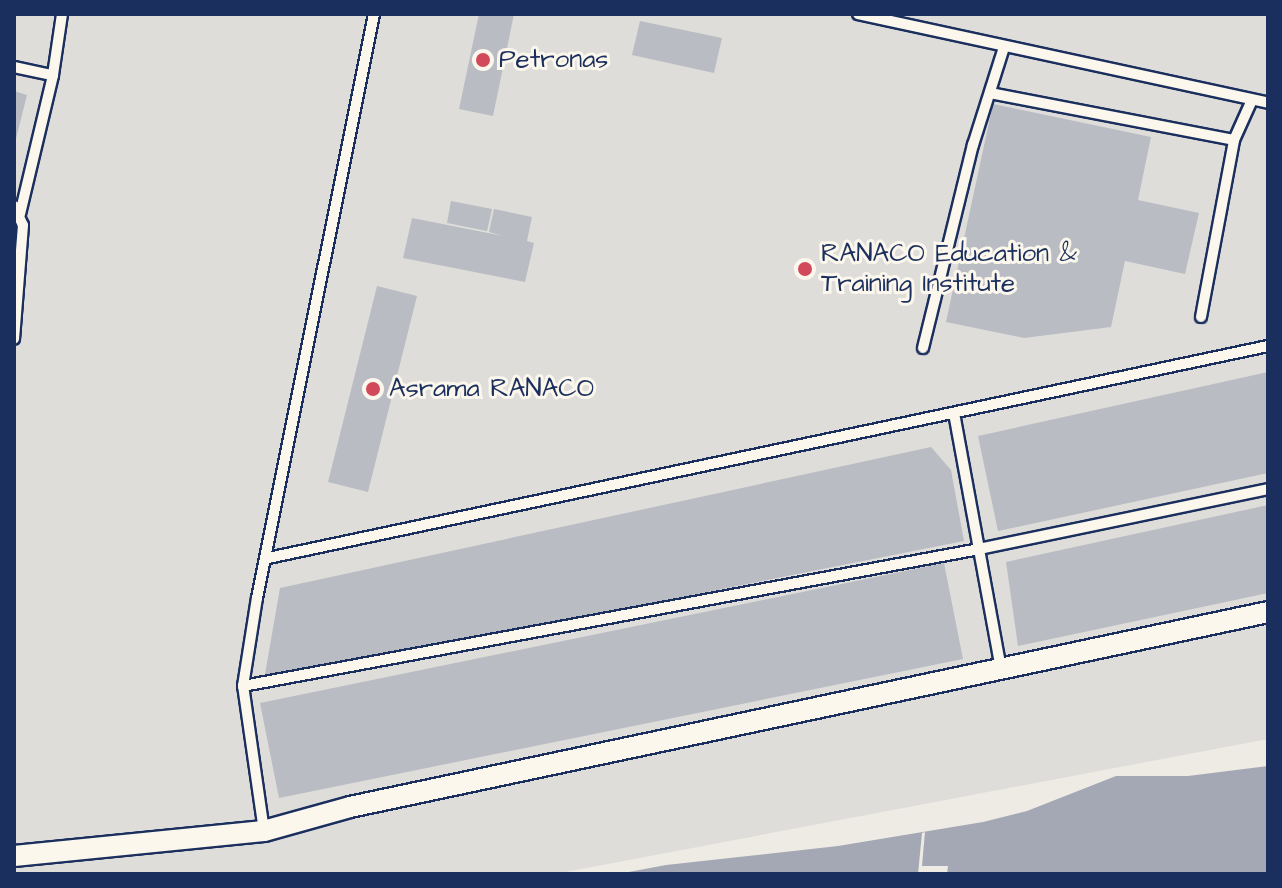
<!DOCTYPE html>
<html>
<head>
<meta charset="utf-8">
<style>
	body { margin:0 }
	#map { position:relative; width:1282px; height:888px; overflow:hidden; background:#eeebe4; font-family:"Architects Daughter",sans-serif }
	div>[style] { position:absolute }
	.built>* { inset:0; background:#deddda }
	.water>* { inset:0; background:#a3a8b4 }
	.pier>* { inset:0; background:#eeebe4 }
	.building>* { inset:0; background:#b9bcc3 }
	.roads { filter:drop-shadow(2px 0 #1b2f5e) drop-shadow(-2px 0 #1b2f5e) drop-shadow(0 2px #1b2f5e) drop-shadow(0 -2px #1b2f5e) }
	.lane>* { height:10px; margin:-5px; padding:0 5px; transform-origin:5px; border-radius:5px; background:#fbf7ec }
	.street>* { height:20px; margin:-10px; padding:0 10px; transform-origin:10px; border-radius:10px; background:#fbf7ec }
	.dots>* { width:22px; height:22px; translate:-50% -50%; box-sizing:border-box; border:4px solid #fbf7ec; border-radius:50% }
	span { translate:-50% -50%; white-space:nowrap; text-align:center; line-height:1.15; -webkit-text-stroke:6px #fbf7ec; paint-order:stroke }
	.poi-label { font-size:26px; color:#1b2f5e }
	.left { translate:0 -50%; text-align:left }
	.frame { position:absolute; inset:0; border:16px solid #1b2f5e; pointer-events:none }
</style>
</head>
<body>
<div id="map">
	<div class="built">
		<i style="clip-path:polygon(14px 14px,1268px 14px,1268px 739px,555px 874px,14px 874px)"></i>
	</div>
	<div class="water">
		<i style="clip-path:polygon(1268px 766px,1268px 874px,618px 874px,666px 865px,838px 846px,983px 822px,1027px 811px,1116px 776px,1188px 776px)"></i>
	</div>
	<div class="pier">
		<i style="clip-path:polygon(925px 832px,922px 866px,948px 866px,947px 874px,918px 874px,922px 833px)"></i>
	</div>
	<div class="building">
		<i style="clip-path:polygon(479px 14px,514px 14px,493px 116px,459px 109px)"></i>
		<i style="clip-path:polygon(640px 21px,722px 38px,714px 73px,632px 55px)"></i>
		<i style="clip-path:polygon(14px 91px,27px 95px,15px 143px,14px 142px)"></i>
		<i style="clip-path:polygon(993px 104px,1151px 137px,1138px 200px,1199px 213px,1185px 274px,1125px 261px,1111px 327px,1024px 338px,946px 322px)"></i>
		<i style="clip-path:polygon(451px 201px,492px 209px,487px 231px,447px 223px)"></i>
		<i style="clip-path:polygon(494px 209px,532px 217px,527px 241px,534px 243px,525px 282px,403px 258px,412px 218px,503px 236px,489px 232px)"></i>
		<i style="clip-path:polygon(377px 286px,417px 296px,368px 492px,328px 482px)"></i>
		<i style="clip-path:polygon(1268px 372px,1268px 473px,998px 531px,978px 436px)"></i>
		<i style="clip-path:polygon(931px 447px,951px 470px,964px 541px,264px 680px,280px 588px)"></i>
		<i style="clip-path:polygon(1268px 505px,1268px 593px,1018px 646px,1006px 562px)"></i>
		<i style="clip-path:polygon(944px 563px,963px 659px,279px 798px,260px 703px)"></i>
	</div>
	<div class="roads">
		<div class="lane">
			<i style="left:858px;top:14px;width:420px;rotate:12.2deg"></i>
			<i style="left:14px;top:67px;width:40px;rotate:12deg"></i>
			<i style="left:990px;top:93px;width:248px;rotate:10.9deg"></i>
			<i style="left:1234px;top:140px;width:44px;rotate:-65.8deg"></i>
			<i style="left:14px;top:206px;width:21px;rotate:65deg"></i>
			<i style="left:23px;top:225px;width:114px;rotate:94.5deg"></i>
			<i style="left:20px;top:214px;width:143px;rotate:-76.6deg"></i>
			<i style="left:53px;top:75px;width:62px;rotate:-81.6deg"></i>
			<i style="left:1201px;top:317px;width:180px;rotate:-79.4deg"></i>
			<i style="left:923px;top:348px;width:209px;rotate:-76.2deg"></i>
			<i style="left:973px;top:145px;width:103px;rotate:-72.4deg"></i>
			<i style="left:954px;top:413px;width:260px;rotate:79.6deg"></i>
			<i style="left:268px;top:558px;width:1022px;rotate:-11.97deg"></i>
			<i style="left:243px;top:686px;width:749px;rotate:-10.54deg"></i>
			<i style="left:979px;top:549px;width:295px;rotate:-11.7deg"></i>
			<i style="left:264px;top:831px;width:147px;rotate:-98.2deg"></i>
			<i style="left:243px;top:686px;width:89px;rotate:-81deg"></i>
			<i style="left:257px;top:598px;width:596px;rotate:-78.67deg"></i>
		</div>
		<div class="street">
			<i style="left:14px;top:856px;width:251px;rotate:-5.7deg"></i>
			<i style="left:264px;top:831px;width:89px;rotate:-15.6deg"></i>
			<i style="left:350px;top:807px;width:938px;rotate:-11.99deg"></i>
		</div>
	</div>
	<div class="dots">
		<i style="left:483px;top:60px;background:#d1495b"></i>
		<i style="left:805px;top:269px;background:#d1495b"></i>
		<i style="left:373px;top:389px;background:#d1495b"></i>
	</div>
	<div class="poi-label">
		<span class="left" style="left:499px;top:60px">Petronas</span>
		<span class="left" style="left:821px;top:269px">RANACO Education &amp;<br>Training Institute</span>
		<span class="left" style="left:389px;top:389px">Asrama RANACO</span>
	</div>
	<div class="frame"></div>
</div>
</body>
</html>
